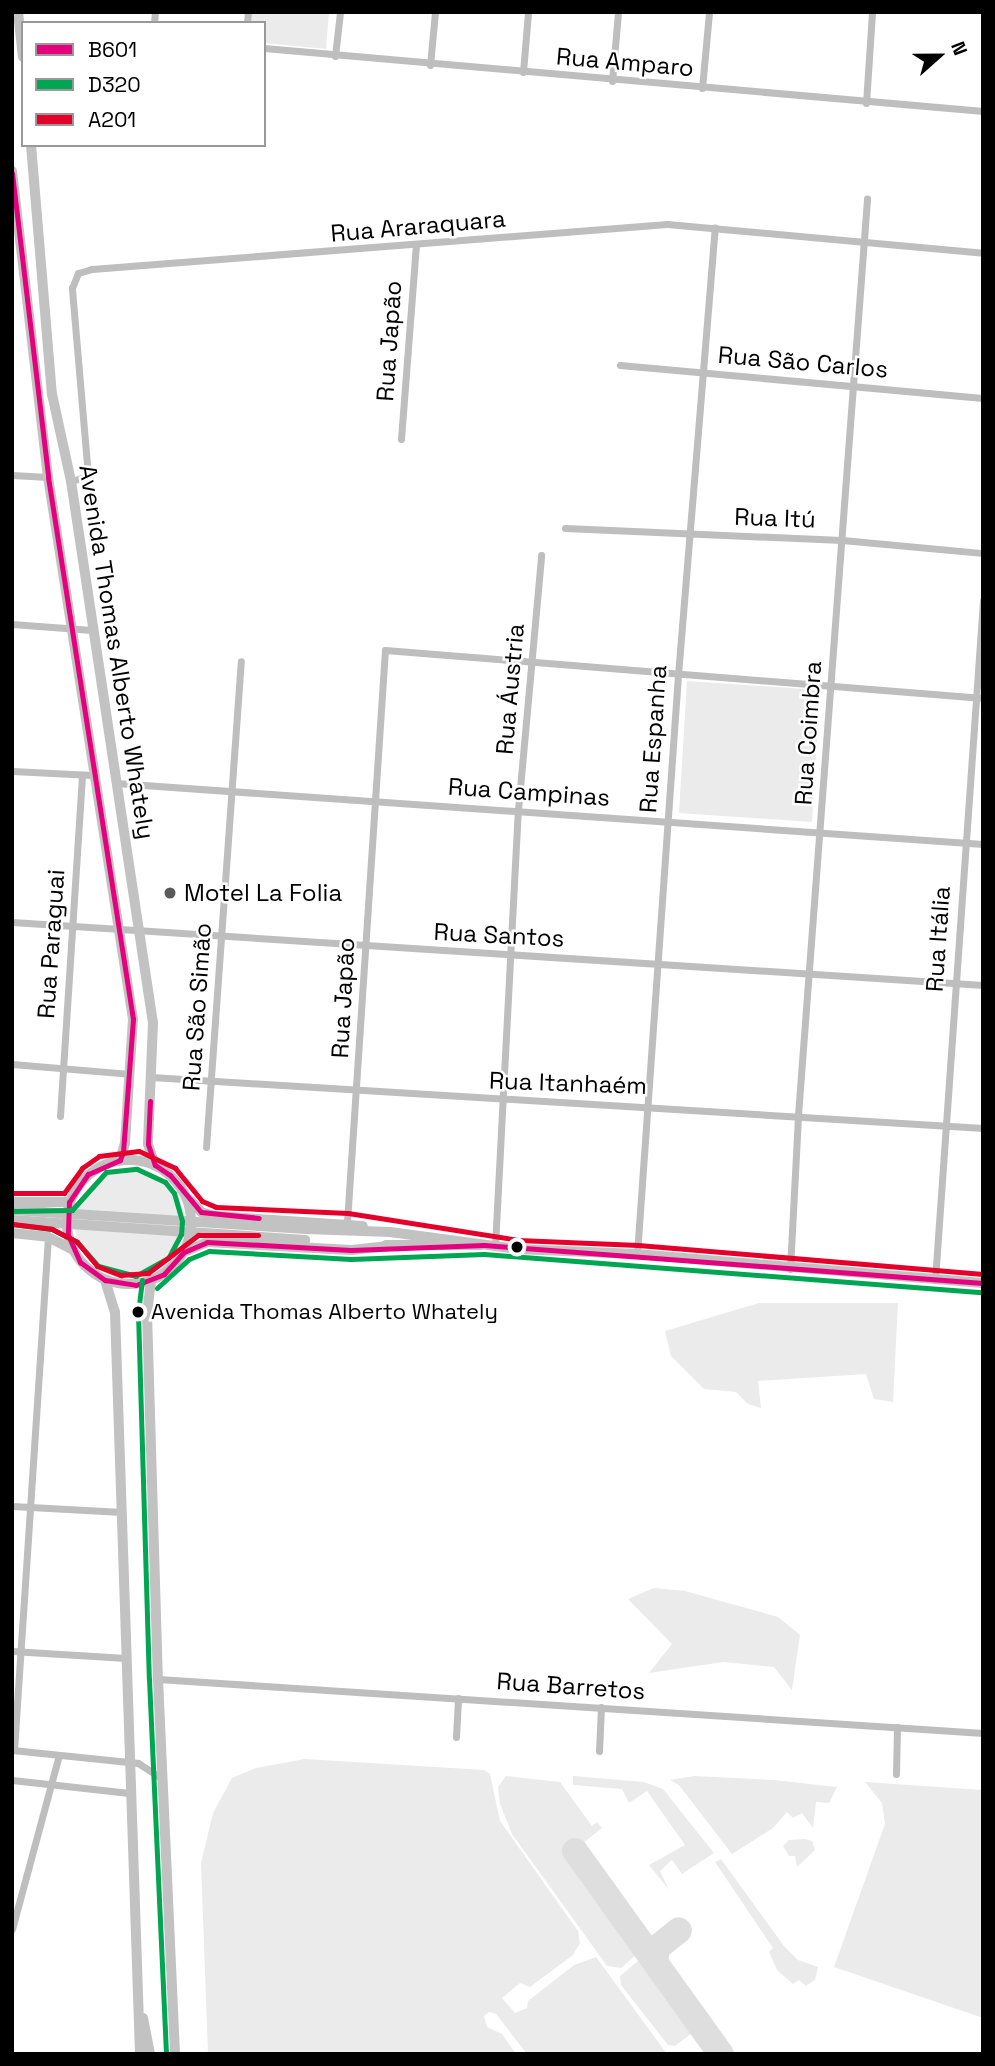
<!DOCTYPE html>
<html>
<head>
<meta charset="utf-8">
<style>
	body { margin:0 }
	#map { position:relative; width:995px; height:2066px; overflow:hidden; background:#fff; font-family:"Space Grotesk",sans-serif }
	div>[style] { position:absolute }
	.green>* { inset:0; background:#ebebeb }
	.round { border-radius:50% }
	.taxiway>* { height:26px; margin:-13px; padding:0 13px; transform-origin:13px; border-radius:13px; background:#dedede }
	.street>* { height:7px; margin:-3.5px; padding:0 3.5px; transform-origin:3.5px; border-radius:3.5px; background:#bebebe }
	.secondary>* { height:10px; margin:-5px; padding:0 5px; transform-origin:5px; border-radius:5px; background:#c2c2c2 }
	.secondary>.ring { margin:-5px; padding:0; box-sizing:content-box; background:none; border:10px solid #c2c2c2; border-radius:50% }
	.secondary-bridge>* { height:10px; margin:-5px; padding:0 5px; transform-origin:5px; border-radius:5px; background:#c2c2c2 }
	.bus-1>* { height:5px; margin:-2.5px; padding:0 2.5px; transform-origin:2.5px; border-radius:2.5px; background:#e5007d }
	.bus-2>* { height:5px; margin:-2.5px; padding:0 2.5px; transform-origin:2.5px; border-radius:2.5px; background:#00a651 }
	.bus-3>* { height:5px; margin:-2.5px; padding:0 2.5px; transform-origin:2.5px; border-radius:2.5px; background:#e4002b }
	.dots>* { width:19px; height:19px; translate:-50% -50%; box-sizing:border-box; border:4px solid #fff; border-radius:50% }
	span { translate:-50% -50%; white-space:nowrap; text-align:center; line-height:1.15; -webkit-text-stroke:5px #fff; paint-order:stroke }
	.bus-label { font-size:22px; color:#000 }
	.left { translate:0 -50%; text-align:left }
	.street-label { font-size:24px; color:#000 }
	.poi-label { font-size:24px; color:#000 }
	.frame { position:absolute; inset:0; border:14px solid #000; pointer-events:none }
	.legend { position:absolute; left:21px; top:21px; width:245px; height:126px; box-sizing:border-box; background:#fff; border:2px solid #999; margin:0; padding:9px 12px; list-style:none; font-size:21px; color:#000 }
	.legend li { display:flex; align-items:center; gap:14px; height:35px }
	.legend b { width:35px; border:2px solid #999 }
	.north { position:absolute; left:904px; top:21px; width:70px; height:70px; -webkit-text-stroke:5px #fff; paint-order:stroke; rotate:69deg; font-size:19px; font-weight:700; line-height:28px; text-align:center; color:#000 }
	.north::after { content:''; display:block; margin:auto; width:24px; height:32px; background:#000; clip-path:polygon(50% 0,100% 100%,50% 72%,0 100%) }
</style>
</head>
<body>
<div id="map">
	<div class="green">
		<i style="clip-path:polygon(251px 12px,329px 12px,326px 49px,264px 43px,264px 23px,250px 23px)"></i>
		<i style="clip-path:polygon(687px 681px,820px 690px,812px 822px,679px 813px)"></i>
		<i class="round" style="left:75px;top:1169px;width:110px;height:110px"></i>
		<i style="clip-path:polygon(759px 1303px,898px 1303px,893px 1402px,874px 1399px,866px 1374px,758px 1381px,761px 1408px,748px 1404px,736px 1392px,704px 1389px,671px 1356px,665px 1331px)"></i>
		<i style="clip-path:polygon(654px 1588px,685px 1591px,778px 1617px,800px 1635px,792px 1690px,774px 1667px,723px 1662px,649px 1673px,672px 1644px,628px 1599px)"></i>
		<i style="clip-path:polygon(305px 1759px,484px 1770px,490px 1774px,500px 1821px,578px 1931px,580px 1943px,573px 1955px,530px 1987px,520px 1983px,502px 1998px,515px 2013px,527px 2008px,528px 2001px,574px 1965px,596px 1957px,667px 2054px,527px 2054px,496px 2014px,489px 2012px,484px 2016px,487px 2027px,502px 2034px,516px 2054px,208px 2054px,201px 1863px,213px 1813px,232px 1778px,256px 1768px)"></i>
		<i style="clip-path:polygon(506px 1776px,560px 1782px,592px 1826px,597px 1822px,602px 1828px,564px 1858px,635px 1956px,621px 1968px,607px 1966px,512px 1834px,500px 1804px,498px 1787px)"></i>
		<i style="clip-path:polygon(573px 1776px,644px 1782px,663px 1789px,714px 1853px,682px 1874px,672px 1860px,660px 1871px,669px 1890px,649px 1865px,685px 1845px,647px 1791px,629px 1803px,622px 1789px,573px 1785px)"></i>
		<i style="clip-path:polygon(695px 1776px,774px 1780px,837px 1787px,829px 1803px,816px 1802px,813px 1828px,802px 1813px,793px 1818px,787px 1812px,773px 1828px,732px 1854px,679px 1785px,670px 1780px)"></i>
		<i style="clip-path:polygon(865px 1782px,983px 1790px,983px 2018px,834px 1967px,885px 1824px,882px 1803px)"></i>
		<i style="clip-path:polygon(805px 1839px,812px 1841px,815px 1850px,797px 1867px,795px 1856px,789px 1856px,783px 1846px,789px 1840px)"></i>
		<i style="clip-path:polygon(721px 1859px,784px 1946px,798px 1960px,818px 1967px,815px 1980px,806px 1986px,799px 1980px,793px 1984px,777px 1970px,769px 1952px,773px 1948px,715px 1862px)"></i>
		<i style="clip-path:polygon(638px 1961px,692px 2033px,675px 2046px,668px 2045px,621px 1985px,620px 1976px)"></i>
	</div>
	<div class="taxiway">
		<i style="left:575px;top:1851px;width:250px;rotate:54.3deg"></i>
		<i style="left:655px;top:1961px;width:13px;rotate:-81deg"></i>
		<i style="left:657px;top:1948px;width:28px;rotate:-39deg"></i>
	</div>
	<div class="street">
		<i style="left:154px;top:23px;width:11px;rotate:-85deg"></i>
		<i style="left:247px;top:23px;width:11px;rotate:-85deg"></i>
		<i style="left:264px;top:48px;width:722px;rotate:5.01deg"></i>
		<i style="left:335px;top:56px;width:44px;rotate:-83.5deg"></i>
		<i style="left:430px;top:65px;width:53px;rotate:-84.6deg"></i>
		<i style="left:523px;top:72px;width:60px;rotate:-85.2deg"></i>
		<i style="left:612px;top:81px;width:69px;rotate:-85deg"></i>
		<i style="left:702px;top:88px;width:76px;rotate:-84.7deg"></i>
		<i style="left:866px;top:103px;width:91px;rotate:-86.2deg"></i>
		<i style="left:620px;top:365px;width:364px;rotate:5.2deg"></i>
		<i style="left:401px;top:439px;width:194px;rotate:-85.6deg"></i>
		<i style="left:12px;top:475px;width:36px;rotate:3deg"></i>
		<i style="left:71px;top:481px;width:18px;rotate:-16deg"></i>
		<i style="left:88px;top:476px;width:189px;rotate:-94.9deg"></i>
		<i style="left:72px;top:288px;width:16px;rotate:-68deg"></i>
		<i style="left:78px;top:273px;width:15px;rotate:-16deg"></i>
		<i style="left:92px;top:269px;width:577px;rotate:-4.47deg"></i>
		<i style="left:667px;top:224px;width:317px;rotate:5.2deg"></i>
		<i style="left:565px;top:528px;width:277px;rotate:2.5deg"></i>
		<i style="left:842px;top:540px;width:142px;rotate:5.3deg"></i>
		<i style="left:12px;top:624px;width:80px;rotate:4.3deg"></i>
		<i style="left:12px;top:771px;width:80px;rotate:2.9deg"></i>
		<i style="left:115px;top:783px;width:870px;rotate:4.02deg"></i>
		<i style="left:12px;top:922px;width:973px;rotate:3.71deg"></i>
		<i style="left:12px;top:1064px;width:118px;rotate:4.8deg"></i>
		<i style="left:151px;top:1077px;width:834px;rotate:3.51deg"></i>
		<i style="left:60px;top:1116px;width:342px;rotate:-86.3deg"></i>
		<i style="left:206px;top:1147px;width:487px;rotate:-85.9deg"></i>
		<i style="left:347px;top:1222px;width:573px;rotate:-86.2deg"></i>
		<i style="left:385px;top:650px;width:600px;rotate:4.59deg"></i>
		<i style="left:495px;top:1246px;width:437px;rotate:-87deg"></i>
		<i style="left:518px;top:810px;width:256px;rotate:-84.8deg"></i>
		<i style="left:637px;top:1254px;width:580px;rotate:-85.95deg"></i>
		<i style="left:678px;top:675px;width:449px;rotate:-85.3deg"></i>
		<i style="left:790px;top:1269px;width:154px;rotate:-87deg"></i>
		<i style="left:798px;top:1115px;width:919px;rotate:-85.69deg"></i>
		<i style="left:935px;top:1280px;width:681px;rotate:-85.96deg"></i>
		<i style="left:12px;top:1506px;width:110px;rotate:3.1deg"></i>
		<i style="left:12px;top:1651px;width:114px;rotate:3.5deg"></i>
		<i style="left:158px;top:1679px;width:827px;rotate:3.74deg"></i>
		<i style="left:456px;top:1737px;width:39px;rotate:-87deg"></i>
		<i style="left:12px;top:1750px;width:127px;rotate:5.9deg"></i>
		<i style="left:138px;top:1763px;width:27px;rotate:33deg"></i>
		<i style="left:14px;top:1750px;width:514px;rotate:-86.21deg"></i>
		<i style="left:599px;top:1751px;width:44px;rotate:-87.4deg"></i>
		<i style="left:896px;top:1774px;width:47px;rotate:-88.8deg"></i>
		<i style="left:12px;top:1780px;width:118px;rotate:6.3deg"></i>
		<i style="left:12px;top:1929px;width:180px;rotate:-74.9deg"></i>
	</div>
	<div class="secondary">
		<i style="left:18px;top:12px;width:45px;rotate:83.7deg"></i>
		<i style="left:31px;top:145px;width:250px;rotate:85.2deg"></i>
		<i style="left:52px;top:394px;width:89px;rotate:77.7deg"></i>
		<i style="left:71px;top:481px;width:548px;rotate:81.4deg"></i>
		<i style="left:153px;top:1023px;width:121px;rotate:92.4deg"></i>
		<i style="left:148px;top:1144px;width:22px;rotate:72deg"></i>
		<i style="left:12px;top:171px;width:308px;rotate:83.3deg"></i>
		<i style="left:48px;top:477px;width:549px;rotate:81.09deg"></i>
		<i style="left:133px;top:1019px;width:124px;rotate:93.7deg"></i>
		<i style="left:125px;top:1143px;width:18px;rotate:106deg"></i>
		<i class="ring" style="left:67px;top:1160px;width:114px;height:114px"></i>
		<i style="left:190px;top:1200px;width:16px;rotate:47deg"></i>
		<i style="left:201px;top:1212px;width:14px;rotate:17deg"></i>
		<i style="left:214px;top:1216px;width:149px;rotate:3.8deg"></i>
		<i style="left:12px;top:1202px;width:57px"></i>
		<i style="left:306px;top:1229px;width:84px;rotate:2deg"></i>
		<i style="left:390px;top:1232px;width:128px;rotate:7.6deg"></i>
		<i style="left:517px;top:1249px;width:120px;rotate:2.4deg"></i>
		<i style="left:637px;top:1254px;width:347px;rotate:4.8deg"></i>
		<i style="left:12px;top:1233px;width:36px;rotate:6deg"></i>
		<i style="left:48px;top:1237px;width:27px;rotate:27deg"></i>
		<i style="left:386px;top:1245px;width:95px"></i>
		<i style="left:184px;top:1252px;width:25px;rotate:-23deg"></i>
		<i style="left:207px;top:1242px;width:144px;rotate:3.2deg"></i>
		<i style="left:351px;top:1250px;width:38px;rotate:-6deg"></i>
		<i style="left:105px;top:1280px;width:34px;rotate:73deg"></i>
		<i style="left:115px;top:1312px;width:742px;rotate:88.07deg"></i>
		<i style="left:151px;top:1281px;width:32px;rotate:97deg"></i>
		<i style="left:147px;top:1313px;width:366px;rotate:88.3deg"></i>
		<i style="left:158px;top:1679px;width:375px;rotate:87.4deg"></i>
		<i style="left:143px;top:2018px;width:37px;rotate:79deg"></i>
	</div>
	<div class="secondary-bridge">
		<i style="left:12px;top:1210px;width:295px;rotate:3.7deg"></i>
		<i style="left:12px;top:1220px;width:294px;rotate:3.9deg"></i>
	</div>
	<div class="bus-1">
		<i style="left:12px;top:173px;width:306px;rotate:83.2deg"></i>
		<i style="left:48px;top:477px;width:549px;rotate:81.09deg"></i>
		<i style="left:133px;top:1019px;width:133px;rotate:94.3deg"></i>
		<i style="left:123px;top:1152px;width:9px;rotate:111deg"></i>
		<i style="left:120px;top:1160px;width:35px;rotate:156deg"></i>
		<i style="left:88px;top:1174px;width:34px;rotate:124deg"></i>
		<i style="left:69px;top:1202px;width:33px;rotate:92deg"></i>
		<i style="left:68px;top:1235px;width:30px;rotate:66deg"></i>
		<i style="left:80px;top:1262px;width:31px;rotate:36deg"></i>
		<i style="left:105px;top:1280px;width:31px;rotate:9deg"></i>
		<i style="left:136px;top:1285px;width:30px;rotate:-21deg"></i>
		<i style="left:164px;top:1274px;width:30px;rotate:-48deg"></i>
		<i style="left:184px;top:1252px;width:25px;rotate:-23deg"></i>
		<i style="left:207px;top:1242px;width:144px;rotate:3.2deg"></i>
		<i style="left:351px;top:1250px;width:133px;rotate:-2.2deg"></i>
		<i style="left:484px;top:1245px;width:500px;rotate:4.35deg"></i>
		<i style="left:150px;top:1101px;width:43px;rotate:92.7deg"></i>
		<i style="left:148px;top:1144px;width:22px;rotate:72deg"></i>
		<i style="left:155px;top:1165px;width:18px;rotate:34deg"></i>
		<i style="left:170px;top:1175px;width:48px;rotate:50deg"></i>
		<i style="left:201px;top:1212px;width:58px;rotate:5.9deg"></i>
	</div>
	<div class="bus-2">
		<i style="left:12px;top:1211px;width:60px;rotate:-1deg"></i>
		<i style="left:72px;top:1210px;width:51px;rotate:-48.2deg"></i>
		<i style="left:106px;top:1172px;width:31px;rotate:-6deg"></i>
		<i style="left:137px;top:1169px;width:31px;rotate:25deg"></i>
		<i style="left:165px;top:1182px;width:14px;rotate:51deg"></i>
		<i style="left:174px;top:1193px;width:29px;rotate:74deg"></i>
		<i style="left:182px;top:1221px;width:13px;rotate:94deg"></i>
		<i style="left:181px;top:1234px;width:27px;rotate:118deg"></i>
		<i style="left:168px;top:1258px;width:37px;rotate:151deg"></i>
		<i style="left:136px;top:1276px;width:39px;rotate:-165deg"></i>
		<i style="left:98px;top:1266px;width:32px;rotate:-131deg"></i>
		<i style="left:77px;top:1242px;width:29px;rotate:-153deg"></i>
		<i style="left:51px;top:1229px;width:38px;rotate:-173deg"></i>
		<i style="left:142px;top:1280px;width:33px;rotate:97deg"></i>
		<i style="left:138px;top:1313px;width:366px;rotate:88.3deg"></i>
		<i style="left:149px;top:1679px;width:375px;rotate:87.4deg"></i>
		<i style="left:157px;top:1288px;width:43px;rotate:-42.2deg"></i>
		<i style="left:189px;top:1259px;width:22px;rotate:-22deg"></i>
		<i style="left:209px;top:1251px;width:142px;rotate:3.2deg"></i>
		<i style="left:351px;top:1259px;width:133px;rotate:-2.2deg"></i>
		<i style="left:484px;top:1254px;width:499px;rotate:4.4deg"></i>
	</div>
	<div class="bus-3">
		<i style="left:12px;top:1193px;width:52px"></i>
		<i style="left:64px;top:1193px;width:31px;rotate:-54deg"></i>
		<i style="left:82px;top:1168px;width:21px;rotate:-35deg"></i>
		<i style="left:99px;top:1156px;width:40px;rotate:-7.1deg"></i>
		<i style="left:139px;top:1151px;width:40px;rotate:25deg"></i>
		<i style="left:175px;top:1168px;width:43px;rotate:50.7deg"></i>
		<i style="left:202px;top:1201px;width:15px;rotate:23deg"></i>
		<i style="left:216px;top:1207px;width:132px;rotate:2.6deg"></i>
		<i style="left:348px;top:1213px;width:172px;rotate:9deg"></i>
		<i style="left:518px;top:1240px;width:120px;rotate:2.4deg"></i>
		<i style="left:638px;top:1245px;width:346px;rotate:4.8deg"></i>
		<i style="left:13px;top:1224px;width:39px;rotate:7deg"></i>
		<i style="left:52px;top:1229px;width:28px;rotate:27deg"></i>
		<i style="left:77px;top:1242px;width:31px;rotate:50deg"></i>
		<i style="left:97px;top:1266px;width:26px;rotate:21deg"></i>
		<i style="left:121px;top:1275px;width:27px;rotate:-4deg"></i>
		<i style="left:148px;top:1273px;width:63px;rotate:-37.2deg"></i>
		<i style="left:198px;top:1235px;width:60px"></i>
	</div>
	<div class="dots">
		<i style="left:170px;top:893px;background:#595959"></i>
		<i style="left:517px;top:1247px;background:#000"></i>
		<i style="left:138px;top:1312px;background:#000"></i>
	</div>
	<div class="bus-label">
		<span class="left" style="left:151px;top:1312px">Avenida Thomas Alberto Whately</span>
	</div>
	<div class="street-label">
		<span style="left:625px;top:62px;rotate:5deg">Rua Amparo</span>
		<span style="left:418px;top:226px;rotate:-5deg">Rua Araraquara</span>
		<span style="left:389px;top:341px;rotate:-86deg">Rua Japão</span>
		<span style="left:803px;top:362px;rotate:5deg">Rua São Carlos</span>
		<span style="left:775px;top:518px;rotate:2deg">Rua Itú</span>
		<span style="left:117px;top:652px;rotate:81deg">Avenida Thomas Alberto Whately</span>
		<span style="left:510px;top:689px;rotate:-85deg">Rua Áustria</span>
		<span style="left:808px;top:733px;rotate:-86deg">Rua Coimbra</span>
		<span style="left:653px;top:739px;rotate:-86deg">Rua Espanha</span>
		<span style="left:529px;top:792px;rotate:4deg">Rua Campinas</span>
		<span style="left:499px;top:935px;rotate:3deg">Rua Santos</span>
		<span style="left:938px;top:939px;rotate:-86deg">Rua Itália</span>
		<span style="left:51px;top:944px;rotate:-86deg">Rua Paraguai</span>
		<span style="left:343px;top:998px;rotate:-87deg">Rua Japão</span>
		<span style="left:197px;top:1007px;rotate:-86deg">Rua São Simão</span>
		<span style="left:568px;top:1083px;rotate:2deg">Rua Itanhaém</span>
		<span style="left:571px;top:1686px;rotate:4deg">Rua Barretos</span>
	</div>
	<div class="poi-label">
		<span class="left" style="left:184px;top:893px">Motel La Folia</span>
	</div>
	<div class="frame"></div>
	<ul class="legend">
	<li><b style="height:9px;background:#e5007d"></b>B601</li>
	<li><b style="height:9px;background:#00a651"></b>D320</li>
	<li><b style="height:9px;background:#e4002b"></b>A201</li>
	</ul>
	<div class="north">N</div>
</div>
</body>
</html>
